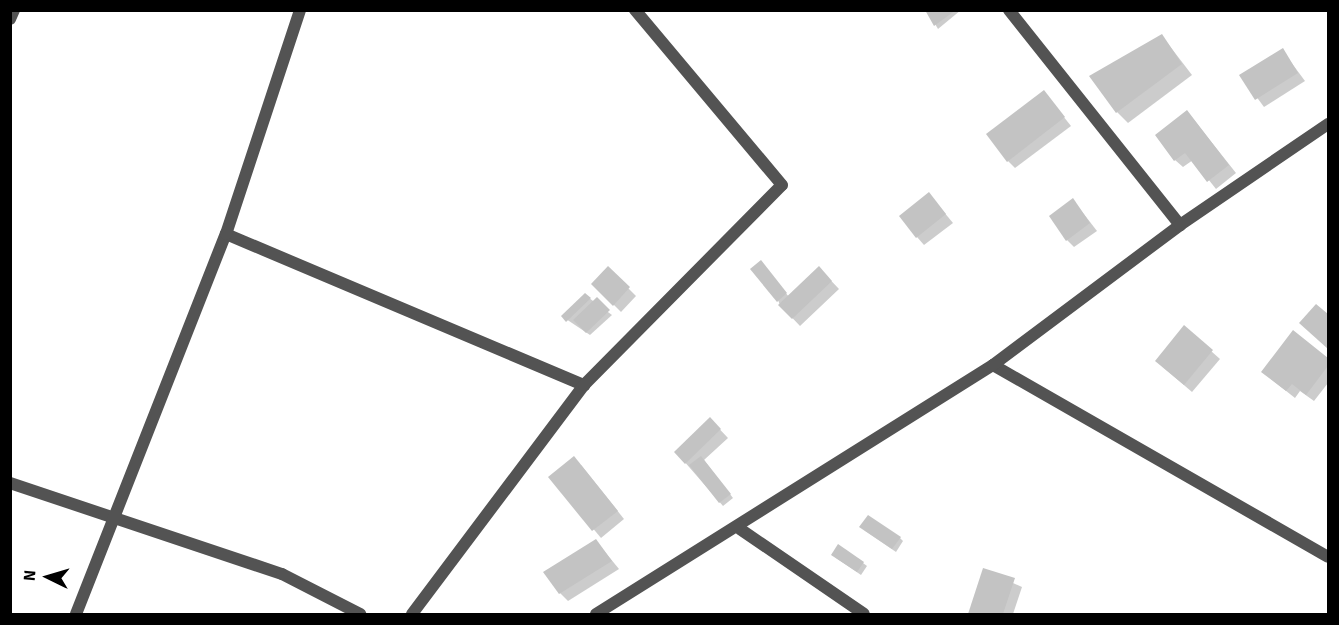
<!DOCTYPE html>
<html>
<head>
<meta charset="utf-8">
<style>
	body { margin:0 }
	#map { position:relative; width:1339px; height:625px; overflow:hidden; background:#fff; font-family:Signika,sans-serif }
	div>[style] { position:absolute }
	.shadow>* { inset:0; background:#0003 }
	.building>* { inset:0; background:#c3c3c3 }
	.street>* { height:12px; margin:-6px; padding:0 6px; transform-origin:6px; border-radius:6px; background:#535353 }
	span { translate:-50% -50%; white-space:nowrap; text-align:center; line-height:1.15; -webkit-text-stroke:4.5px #fff; paint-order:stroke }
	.frame { position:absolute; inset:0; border:12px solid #000; pointer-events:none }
	.north { position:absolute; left:18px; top:547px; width:60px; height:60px; -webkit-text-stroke:4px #fff; paint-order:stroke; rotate:275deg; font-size:16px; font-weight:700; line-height:24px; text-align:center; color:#000 }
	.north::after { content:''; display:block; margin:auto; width:21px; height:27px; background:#000; clip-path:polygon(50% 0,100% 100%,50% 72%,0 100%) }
</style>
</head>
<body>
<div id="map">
	<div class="shadow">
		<i style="clip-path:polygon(927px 10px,961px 10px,938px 29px)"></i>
		<i style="clip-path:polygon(1162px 36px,1192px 75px,1128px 123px,1117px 112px)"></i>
		<i style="clip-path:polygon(1282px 50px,1305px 81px,1264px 107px,1241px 76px)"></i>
		<i style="clip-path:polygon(1044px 92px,1071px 126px,1015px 168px,1008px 161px)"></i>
		<i style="clip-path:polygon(1194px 120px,1236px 173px,1216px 189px,1193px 160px,1183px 167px,1175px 160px)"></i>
		<i style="clip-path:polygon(929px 194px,953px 223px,924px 245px,917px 237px)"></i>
		<i style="clip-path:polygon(1073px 200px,1097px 231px,1074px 247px,1067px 240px)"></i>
		<i style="clip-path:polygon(764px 266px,789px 297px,819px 268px,839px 289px,800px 326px,780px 305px)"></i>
		<i style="clip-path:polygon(608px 268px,636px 296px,621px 312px,593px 284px)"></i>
		<i style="clip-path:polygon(585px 295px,612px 315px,590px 335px,563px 317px)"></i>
		<i style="clip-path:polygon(1184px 327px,1220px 359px,1192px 392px,1164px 368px)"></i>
		<i style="clip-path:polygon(1293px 333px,1328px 360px,1328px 383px,1314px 401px,1300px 391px,1295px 398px,1271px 379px)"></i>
		<i style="clip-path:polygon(710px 419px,728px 438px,704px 460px,733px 498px,723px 506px,676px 452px)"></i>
		<i style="clip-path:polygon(581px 465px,624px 519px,601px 538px,550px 477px)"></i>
		<i style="clip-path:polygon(864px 530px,900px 538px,903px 541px,896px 552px)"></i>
		<i style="clip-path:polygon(596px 541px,619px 569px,568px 601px,560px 593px)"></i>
		<i style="clip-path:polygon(836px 558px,863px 563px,867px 566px,861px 575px)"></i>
		<i style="clip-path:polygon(984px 570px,1022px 587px,1013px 614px,969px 614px)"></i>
	</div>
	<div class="building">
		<i style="clip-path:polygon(925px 10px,956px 10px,934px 26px)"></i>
		<i style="clip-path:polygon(1162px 34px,1182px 64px,1116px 113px,1089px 76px)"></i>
		<i style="clip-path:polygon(1283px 48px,1298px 73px,1255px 100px,1239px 75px)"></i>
		<i style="clip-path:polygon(1044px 90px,1065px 117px,1007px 162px,986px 134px)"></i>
		<i style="clip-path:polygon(1187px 110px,1229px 165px,1207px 182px,1185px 153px,1174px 161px,1155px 135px)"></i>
		<i style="clip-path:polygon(929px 192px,946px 214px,916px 238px,899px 216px)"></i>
		<i style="clip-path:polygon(1073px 198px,1090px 223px,1066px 241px,1049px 216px)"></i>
		<i style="clip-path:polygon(761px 260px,787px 293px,777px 302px,750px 269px)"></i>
		<i style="clip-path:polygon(608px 266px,630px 287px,613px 306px,591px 284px)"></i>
		<i style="clip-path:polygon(819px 266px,832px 281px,792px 319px,778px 305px)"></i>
		<i style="clip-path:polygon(585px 293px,591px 298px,566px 322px,561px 316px)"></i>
		<i style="clip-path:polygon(597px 297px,610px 310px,586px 333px,573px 320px)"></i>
		<i style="clip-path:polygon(1316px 304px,1328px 314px,1328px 349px,1299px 323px)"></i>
		<i style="clip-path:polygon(1184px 325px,1213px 350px,1184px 385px,1155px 361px)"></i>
		<i style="clip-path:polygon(1293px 330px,1328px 358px,1328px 366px,1306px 395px,1292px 384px,1286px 391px,1261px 372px)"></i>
		<i style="clip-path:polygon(710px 417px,721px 429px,685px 464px,674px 452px)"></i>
		<i style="clip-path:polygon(574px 456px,618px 511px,592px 531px,548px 477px)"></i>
		<i style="clip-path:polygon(701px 456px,731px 494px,719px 503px,689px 465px)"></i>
		<i style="clip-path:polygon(868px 515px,901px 537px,892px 549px,859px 527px)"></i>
		<i style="clip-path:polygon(596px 539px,612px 561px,559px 594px,543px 572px)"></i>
		<i style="clip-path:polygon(838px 544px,864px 562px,857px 572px,831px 555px)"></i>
		<i style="clip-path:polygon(983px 568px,1015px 578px,1003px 614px,968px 614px)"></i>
	</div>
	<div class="street">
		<i style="left:1009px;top:10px;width:275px;rotate:51.5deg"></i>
		<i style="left:10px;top:19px;width:10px;rotate:-66deg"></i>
		<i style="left:226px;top:234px;width:389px;rotate:22.9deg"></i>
		<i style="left:993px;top:365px;width:386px;rotate:29.8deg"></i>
		<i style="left:10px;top:483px;width:287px;rotate:18.5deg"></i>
		<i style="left:282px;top:574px;width:88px;rotate:27.1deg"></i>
		<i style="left:740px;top:529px;width:150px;rotate:34.4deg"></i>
		<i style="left:76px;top:614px;width:409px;rotate:-68.5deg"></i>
		<i style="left:226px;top:234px;width:236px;rotate:-71.7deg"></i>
		<i style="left:412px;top:614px;width:286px;rotate:-53.1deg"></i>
		<i style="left:584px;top:385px;width:281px;rotate:-45.3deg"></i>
		<i style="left:782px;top:185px;width:229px;rotate:-130deg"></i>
		<i style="left:596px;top:614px;width:469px;rotate:-32.1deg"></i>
		<i style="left:993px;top:365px;width:234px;rotate:-36.8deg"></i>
		<i style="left:1180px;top:225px;width:179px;rotate:-34.3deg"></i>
	</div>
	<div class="frame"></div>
	<div class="north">N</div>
</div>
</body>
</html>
